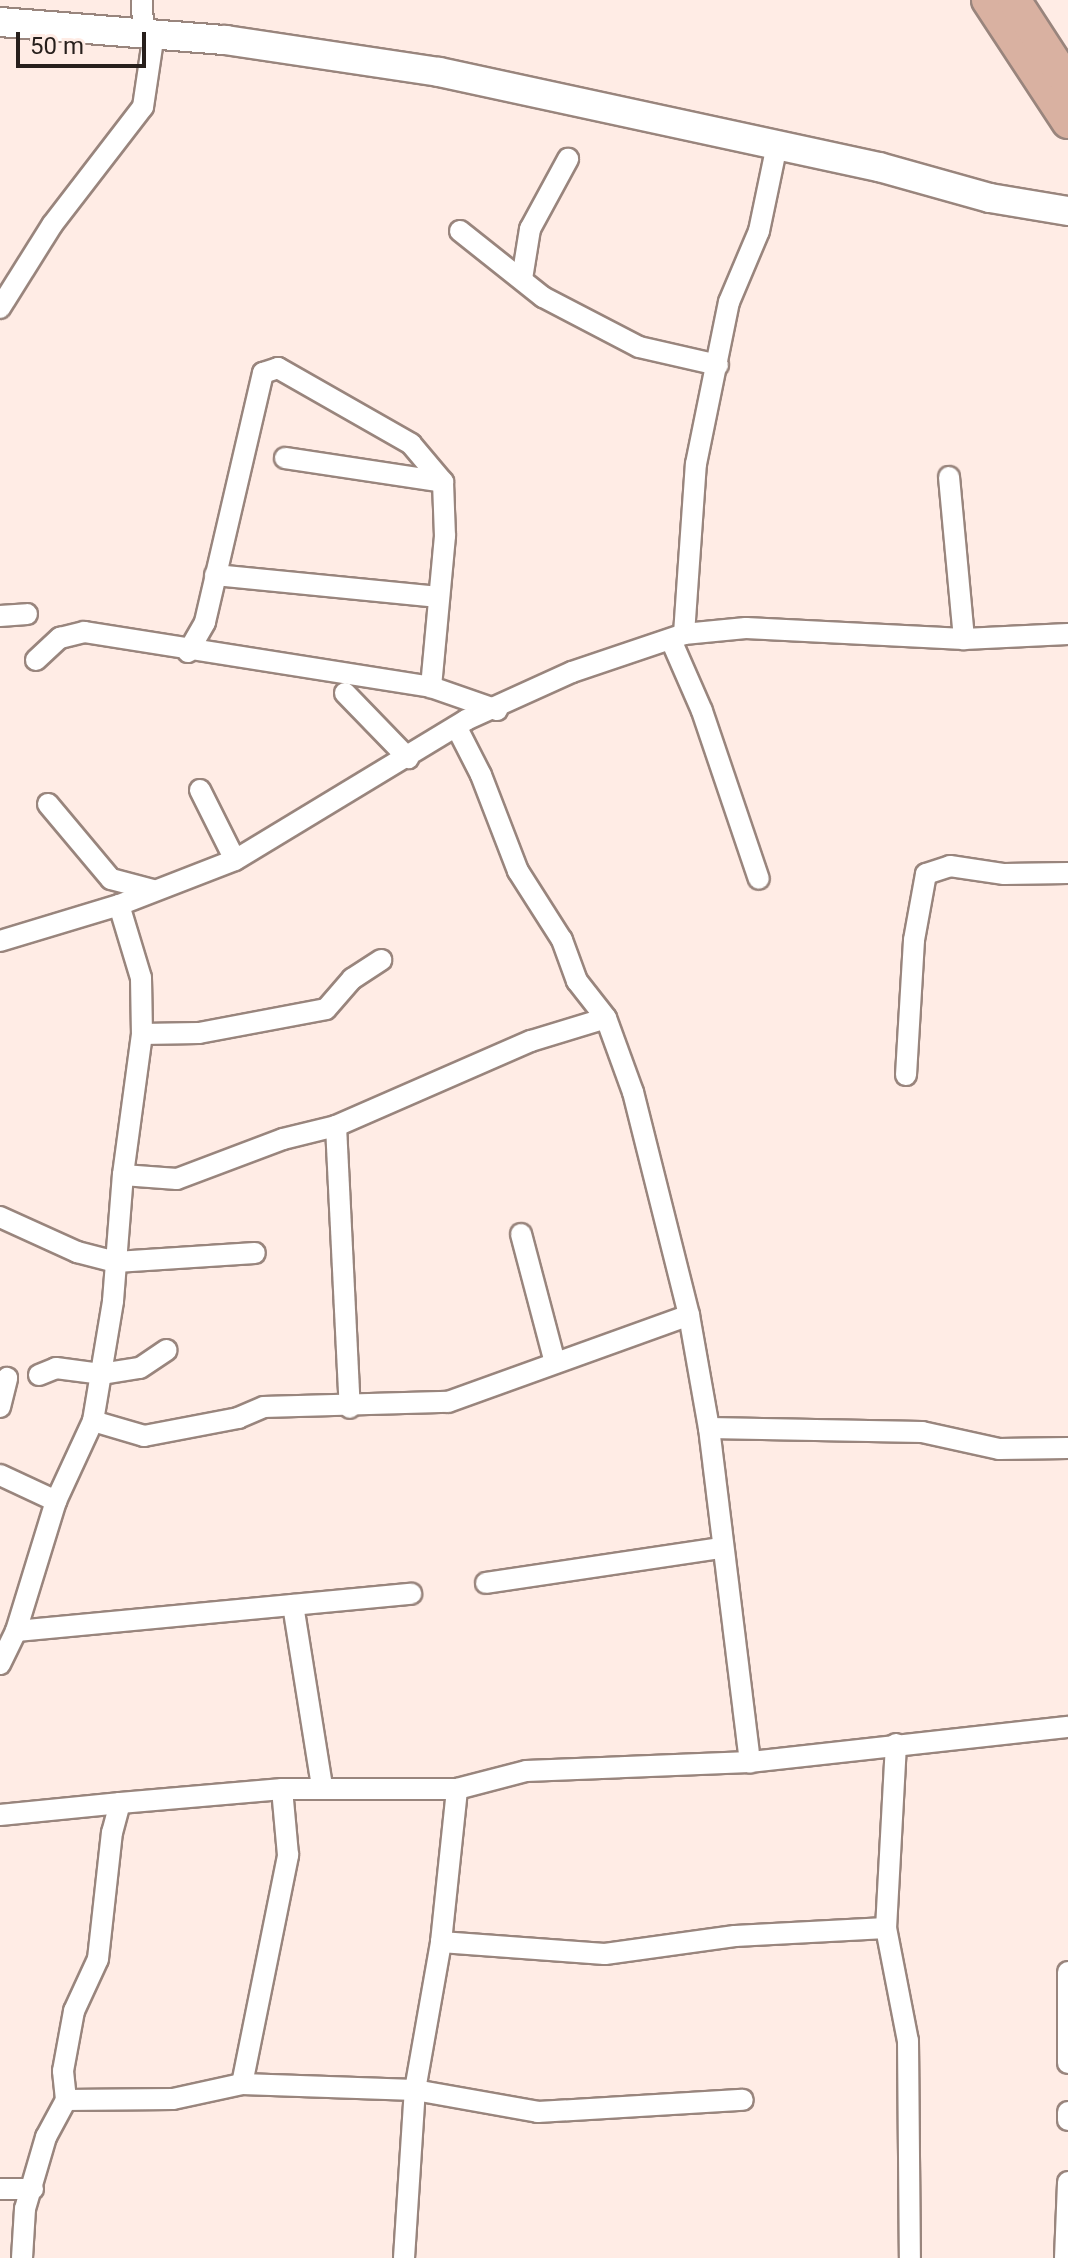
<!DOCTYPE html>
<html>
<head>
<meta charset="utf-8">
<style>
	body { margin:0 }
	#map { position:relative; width:1068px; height:2258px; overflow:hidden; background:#ffece5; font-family:Roboto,sans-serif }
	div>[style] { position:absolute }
	.roads { filter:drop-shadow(2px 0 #99857d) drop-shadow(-2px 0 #99857d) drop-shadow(0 2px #99857d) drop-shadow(0 -2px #99857d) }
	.street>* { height:20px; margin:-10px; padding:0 10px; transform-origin:10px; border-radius:10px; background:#fff }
	.secondary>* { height:28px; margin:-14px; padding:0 14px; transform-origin:14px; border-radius:14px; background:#fff }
	.primary>* { height:32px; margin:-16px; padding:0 16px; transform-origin:16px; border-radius:16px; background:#d9b1a1 }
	span { translate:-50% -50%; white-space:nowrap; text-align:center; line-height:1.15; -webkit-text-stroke:6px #ffece5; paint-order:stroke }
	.scale { position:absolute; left:16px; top:32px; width:130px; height:36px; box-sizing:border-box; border:4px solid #271f1c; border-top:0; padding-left:10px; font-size:24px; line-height:28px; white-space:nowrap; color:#271f1c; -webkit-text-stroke:6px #ffece5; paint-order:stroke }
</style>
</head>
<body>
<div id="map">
	<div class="roads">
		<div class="street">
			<i style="left:142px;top:0;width:33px;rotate:88deg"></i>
			<i style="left:460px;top:231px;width:106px;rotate:38.5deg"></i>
			<i style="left:543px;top:297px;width:108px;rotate:27.5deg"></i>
			<i style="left:639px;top:347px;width:81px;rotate:12.8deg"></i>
			<i style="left:522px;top:279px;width:51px;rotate:-80.9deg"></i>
			<i style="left:530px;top:229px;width:80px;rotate:-61.5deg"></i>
			<i style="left:0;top:308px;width:98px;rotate:-57.9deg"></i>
			<i style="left:52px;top:225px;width:149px;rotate:-52.4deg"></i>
			<i style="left:143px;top:107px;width:75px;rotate:-81.5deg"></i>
			<i style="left:285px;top:458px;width:160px;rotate:8.6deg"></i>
			<i style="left:949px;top:477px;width:163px;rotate:84.7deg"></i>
			<i style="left:215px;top:575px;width:225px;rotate:5.6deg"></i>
			<i style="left:0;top:616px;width:27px;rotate:-4deg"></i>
			<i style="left:684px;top:634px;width:170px;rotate:-86deg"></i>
			<i style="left:696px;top:464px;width:165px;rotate:-78.5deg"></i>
			<i style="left:729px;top:302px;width:77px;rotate:-67.1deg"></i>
			<i style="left:759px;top:231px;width:88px;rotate:-78.2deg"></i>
			<i style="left:671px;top:640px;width:77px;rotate:66.4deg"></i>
			<i style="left:702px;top:711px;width:177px;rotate:71.3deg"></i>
			<i style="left:188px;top:652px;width:34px;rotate:-60deg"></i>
			<i style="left:205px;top:622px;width:256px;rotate:-76.9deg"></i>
			<i style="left:263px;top:373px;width:16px;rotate:-18deg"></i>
			<i style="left:278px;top:368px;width:153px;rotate:29.7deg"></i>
			<i style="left:411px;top:444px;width:50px;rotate:49.9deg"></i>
			<i style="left:443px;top:482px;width:54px;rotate:87.9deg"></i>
			<i style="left:445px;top:536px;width:152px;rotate:95.3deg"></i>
			<i style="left:36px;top:660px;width:33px;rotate:-43deg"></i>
			<i style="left:60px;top:638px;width:25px;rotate:-14deg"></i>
			<i style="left:84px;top:632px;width:351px;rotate:9deg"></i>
			<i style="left:431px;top:687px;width:70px;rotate:19.2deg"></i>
			<i style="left:345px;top:693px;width:91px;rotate:45.9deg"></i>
			<i style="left:200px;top:790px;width:78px;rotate:63.4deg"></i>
			<i style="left:48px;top:804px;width:98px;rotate:50deg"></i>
			<i style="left:111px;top:879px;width:43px;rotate:14.7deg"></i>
			<i style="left:119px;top:905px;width:76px;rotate:73.2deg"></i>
			<i style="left:141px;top:978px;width:56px;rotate:89deg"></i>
			<i style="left:142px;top:1034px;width:142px;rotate:97.7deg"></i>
			<i style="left:0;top:941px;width:124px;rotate:-16.8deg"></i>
			<i style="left:119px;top:905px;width:124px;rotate:-21.2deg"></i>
			<i style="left:235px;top:860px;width:270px;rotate:-31.2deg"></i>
			<i style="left:466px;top:720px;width:116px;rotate:-24.4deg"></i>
			<i style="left:572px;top:672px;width:118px;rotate:-18.7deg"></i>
			<i style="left:684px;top:634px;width:62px;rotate:-5.5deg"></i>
			<i style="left:746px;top:628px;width:218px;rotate:2.9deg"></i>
			<i style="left:964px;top:639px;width:104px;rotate:-2.8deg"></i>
			<i style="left:606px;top:1018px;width:79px;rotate:70deg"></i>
			<i style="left:633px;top:1092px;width:230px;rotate:75.9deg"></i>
			<i style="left:689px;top:1315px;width:115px;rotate:80deg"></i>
			<i style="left:709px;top:1428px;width:337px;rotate:83deg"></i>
			<i style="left:142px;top:1034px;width:57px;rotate:-1deg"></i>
			<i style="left:199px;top:1033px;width:129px;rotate:-10.7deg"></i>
			<i style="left:326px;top:1009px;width:40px;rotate:-49deg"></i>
			<i style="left:352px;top:979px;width:35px;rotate:-33deg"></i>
			<i style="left:906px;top:1075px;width:135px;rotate:-86.6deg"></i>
			<i style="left:914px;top:940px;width:67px;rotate:-79.7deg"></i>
			<i style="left:926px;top:874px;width:25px;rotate:-18deg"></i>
			<i style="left:950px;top:866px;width:55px;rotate:8.4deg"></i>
			<i style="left:1004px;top:874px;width:64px;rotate:-0.9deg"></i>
			<i style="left:336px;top:1126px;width:282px;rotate:87.2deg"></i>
			<i style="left:0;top:1217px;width:85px;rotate:24.4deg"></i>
			<i style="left:77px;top:1252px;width:40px;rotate:14.4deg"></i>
			<i style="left:116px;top:1262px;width:139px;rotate:-3.7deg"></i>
			<i style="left:521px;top:1234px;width:129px;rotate:75.2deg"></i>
			<i style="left:39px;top:1375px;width:18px;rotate:-22deg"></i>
			<i style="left:56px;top:1368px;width:45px;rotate:7.6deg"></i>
			<i style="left:101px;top:1374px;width:39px;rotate:-9deg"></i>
			<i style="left:140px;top:1368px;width:32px;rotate:-34deg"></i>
			<i style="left:0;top:1407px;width:30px;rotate:-76deg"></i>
			<i style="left:93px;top:1421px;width:53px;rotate:16.4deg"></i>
			<i style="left:144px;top:1436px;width:96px;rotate:-10.8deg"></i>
			<i style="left:238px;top:1418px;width:28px;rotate:-23deg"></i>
			<i style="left:264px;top:1407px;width:184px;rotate:-1.6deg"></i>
			<i style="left:448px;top:1402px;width:256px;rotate:-19.8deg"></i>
			<i style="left:709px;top:1428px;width:213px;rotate:1.1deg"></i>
			<i style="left:922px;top:1432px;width:79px;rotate:12.4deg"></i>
			<i style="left:999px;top:1449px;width:69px;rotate:-0.8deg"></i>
			<i style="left:0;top:1475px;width:62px;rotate:24.9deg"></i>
			<i style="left:486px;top:1583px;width:238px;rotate:-8.5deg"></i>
			<i style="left:293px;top:1605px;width:184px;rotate:80.9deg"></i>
			<i style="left:16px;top:1631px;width:397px;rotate:-5.4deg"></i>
			<i style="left:0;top:1664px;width:37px;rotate:-64deg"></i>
			<i style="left:16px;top:1631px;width:136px;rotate:-72.9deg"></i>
			<i style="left:56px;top:1501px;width:88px;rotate:-65.2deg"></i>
			<i style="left:93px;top:1421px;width:122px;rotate:-80.5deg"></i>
			<i style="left:113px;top:1301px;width:126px;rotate:-85.5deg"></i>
			<i style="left:123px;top:1175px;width:54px;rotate:4.2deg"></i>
			<i style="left:177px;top:1179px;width:113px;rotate:-20.7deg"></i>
			<i style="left:283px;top:1139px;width:55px;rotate:-13.8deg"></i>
			<i style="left:336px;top:1126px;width:213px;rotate:-23.6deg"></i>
			<i style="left:531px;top:1041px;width:78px;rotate:-17deg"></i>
			<i style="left:606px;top:1018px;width:47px;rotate:-128.1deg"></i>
			<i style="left:577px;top:981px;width:44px;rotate:-110.1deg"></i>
			<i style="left:562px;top:940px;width:82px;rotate:-122.5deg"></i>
			<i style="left:518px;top:871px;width:103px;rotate:-111.1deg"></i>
			<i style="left:481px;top:775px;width:53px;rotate:-117.1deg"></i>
			<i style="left:896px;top:1744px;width:184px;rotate:93.1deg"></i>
			<i style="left:886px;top:1928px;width:115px;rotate:79deg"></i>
			<i style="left:908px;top:2041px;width:217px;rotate:89.5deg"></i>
			<i style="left:120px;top:1803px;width:163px;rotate:-4.9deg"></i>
			<i style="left:282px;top:1789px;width:175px"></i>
			<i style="left:457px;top:1789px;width:71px;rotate:-14.6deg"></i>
			<i style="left:526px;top:1771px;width:224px;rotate:-2.3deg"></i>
			<i style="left:750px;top:1762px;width:320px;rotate:-6.3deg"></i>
			<i style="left:0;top:1815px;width:121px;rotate:-5.7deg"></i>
			<i style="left:120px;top:1803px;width:30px;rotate:105deg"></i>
			<i style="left:112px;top:1832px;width:128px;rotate:96.3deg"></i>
			<i style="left:98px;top:1959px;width:57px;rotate:114.8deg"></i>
			<i style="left:74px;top:2011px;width:61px;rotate:100.4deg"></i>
			<i style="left:63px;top:2071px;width:29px;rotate:84deg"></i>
			<i style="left:66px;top:2100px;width:42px;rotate:118.4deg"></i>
			<i style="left:46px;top:2137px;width:75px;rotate:106.3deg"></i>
			<i style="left:25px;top:2209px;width:49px;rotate:93.5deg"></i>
			<i style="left:441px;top:1942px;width:164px;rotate:4.2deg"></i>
			<i style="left:605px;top:1954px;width:131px;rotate:-7.9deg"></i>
			<i style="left:735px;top:1936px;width:151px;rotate:-3deg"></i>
			<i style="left:1068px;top:1972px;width:91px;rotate:90deg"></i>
			<i style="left:242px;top:2084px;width:234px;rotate:-78.6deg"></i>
			<i style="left:288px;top:1855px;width:66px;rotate:-95.2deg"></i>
			<i style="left:66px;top:2100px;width:107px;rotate:-0.5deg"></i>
			<i style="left:173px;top:2099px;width:71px;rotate:-12.3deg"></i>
			<i style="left:242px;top:2084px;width:173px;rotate:2deg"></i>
			<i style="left:415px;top:2090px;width:125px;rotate:10.1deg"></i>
			<i style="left:538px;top:2112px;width:205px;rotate:-3.4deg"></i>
			<i style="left:1068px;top:2112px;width:8px;rotate:90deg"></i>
			<i style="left:0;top:2189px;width:33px"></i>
			<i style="left:404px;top:2258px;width:168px;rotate:-86.3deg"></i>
			<i style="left:415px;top:2090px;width:150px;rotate:-80deg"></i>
			<i style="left:441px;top:1942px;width:154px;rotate:-84deg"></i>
			<i style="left:1065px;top:2258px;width:76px;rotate:-87.7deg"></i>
		</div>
		<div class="secondary">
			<i style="left:0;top:22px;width:226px;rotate:4.6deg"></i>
			<i style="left:225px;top:40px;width:216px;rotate:8.5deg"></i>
			<i style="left:439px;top:72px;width:450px;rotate:12.2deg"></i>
			<i style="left:879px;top:167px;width:115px;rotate:15.6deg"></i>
			<i style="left:990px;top:198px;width:79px;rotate:9.5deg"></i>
		</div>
		<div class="primary">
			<i style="left:988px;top:0;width:146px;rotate:56.7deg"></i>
			<i style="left:1014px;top:0;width:99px;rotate:57deg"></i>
		</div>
	</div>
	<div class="scale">50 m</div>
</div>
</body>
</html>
